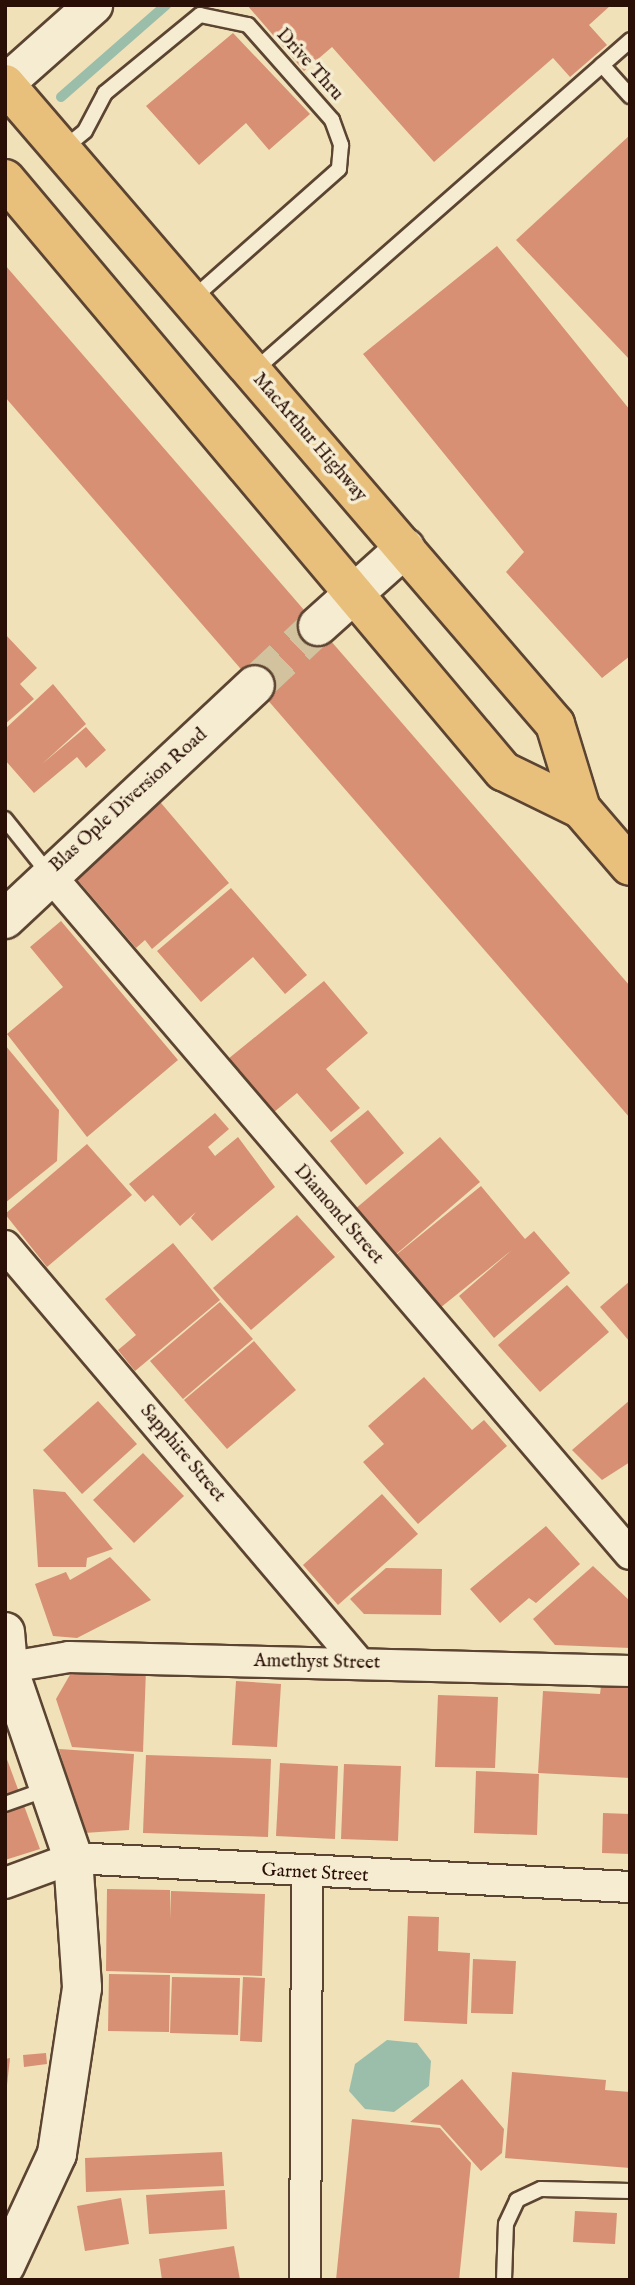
<!DOCTYPE html>
<html>
<head>
<meta charset="utf-8">
<style>
	body { margin:0 }
	#map { position:relative; width:635px; height:2285px; overflow:hidden; background:#f0e1b8; font-family:"IM FELL English",serif }
	div>[style] { position:absolute }
	.water>* { inset:0; background:#9bbeaa }
	.stream>* { height:10px; margin:-5px; padding:0 5px; transform-origin:5px; border-radius:5px; background:#9bbeaa }
	.building>* { inset:0; background:#d79074 }
	.secondary-tunnel>* { height:38px; margin-top:-19px; transform-origin:0; background:repeating-linear-gradient(90deg,#d2c29d 0 38px,transparent 0 57px) }
	.roads { filter:drop-shadow(2px 0 #5c4432) drop-shadow(-2px 0 #5c4432) drop-shadow(0 2px #5c4432) drop-shadow(0 -2px #5c4432) }
	.service>* { height:14px; margin:-7px; padding:0 7px; transform-origin:7px; border-radius:7px; background:#f5ecd1 }
	.minor>* { height:30px; margin:-15px; padding:0 15px; transform-origin:15px; border-radius:15px; background:#f5ecd1 }
	.tertiary>* { height:37px; margin:-18.5px; padding:0 18.5px; transform-origin:18.5px; border-radius:18.5px; background:#f5ecd1 }
	.secondary>* { height:38px; margin:-19px; padding:0 19px; transform-origin:19px; border-radius:19px; background:#f5ecd1 }
	.trunk>* { height:38px; margin:-19px; padding:0 19px; transform-origin:19px; border-radius:19px; background:#e8c07c }
	span { translate:-50% -50%; white-space:nowrap; text-align:center; line-height:1.15; -webkit-text-stroke:7px #f5ecd1; paint-order:stroke }
	.street-label { font-size:19px; color:#2a0f06 }
	.frame { position:absolute; inset:0; border:7px solid #2a0f06; pointer-events:none }
</style>
</head>
<body>
<div id="map">
	<div class="water">
		<i style="clip-path:polygon(387px 2040px,417px 2043px,431px 2061px,429px 2086px,394px 2112px,365px 2109px,349px 2091px,355px 2064px)"></i>
	</div>
	<div class="stream">
		<i style="left:61px;top:97px;width:140px;rotate:-41.2deg"></i>
	</div>
	<div class="building">
		<i style="clip-path:polygon(247px 5px,611px 5px,589px 25px,607px 45px,570px 77px,553px 58px,434px 162px,332px 47px,304px 71px)"></i>
		<i style="clip-path:polygon(233px 33px,310px 114px,269px 150px,246px 123px,199px 165px,146px 106px)"></i>
		<i style="clip-path:polygon(630px 135px,630px 360px,516px 240px)"></i>
		<i style="clip-path:polygon(497px 246px,630px 410px,630px 656px,602px 678px,506px 572px,524px 552px,363px 354px)"></i>
		<i style="clip-path:polygon(5px 265px,630px 986px,630px 1118px,5px 397px)"></i>
		<i style="clip-path:polygon(5px 634px,37px 668px,20px 684px,34px 699px,5px 724px)"></i>
		<i style="clip-path:polygon(53px 684px,86px 724px,42px 764px,86px 727px,106px 750px,86px 768px,77px 757px,34px 793px,5px 760px,5px 729px)"></i>
		<i style="clip-path:polygon(150px 790px,229px 883px,152px 949px,145px 940px,136px 948px,76px 878px)"></i>
		<i style="clip-path:polygon(231px 888px,307px 975px,285px 994px,253px 957px,201px 1002px,157px 951px)"></i>
		<i style="clip-path:polygon(61px 921px,178px 1060px,87px 1137px,7px 1034px,63px 987px,30px 947px)"></i>
		<i style="clip-path:polygon(324px 981px,368px 1033px,326px 1069px,360px 1108px,331px 1132px,297px 1093px,268px 1117px,228px 1059px)"></i>
		<i style="clip-path:polygon(5px 1045px,59px 1110px,57px 1161px,5px 1203px)"></i>
		<i style="clip-path:polygon(368px 1110px,404px 1153px,366px 1185px,330px 1141px)"></i>
		<i style="clip-path:polygon(215px 1113px,229px 1129px,208px 1147px,215px 1156px,238px 1137px,275px 1187px,212px 1241px,191px 1218px,196px 1212px,180px 1226px,153px 1195px,145px 1202px,129px 1184px)"></i>
		<i style="clip-path:polygon(440px 1137px,480px 1182px,394px 1256px,354px 1210px)"></i>
		<i style="clip-path:polygon(87px 1144px,132px 1195px,47px 1267px,5px 1214px)"></i>
		<i style="clip-path:polygon(481px 1186px,525px 1239px,534px 1231px,570px 1273px,494px 1338px,459px 1296px,512px 1250px,440px 1308px,396px 1255px)"></i>
		<i style="clip-path:polygon(297px 1215px,335px 1257px,251px 1330px,213px 1288px)"></i>
		<i style="clip-path:polygon(173px 1243px,220px 1300px,135px 1371px,118px 1350px,136px 1335px,105px 1299px)"></i>
		<i style="clip-path:polygon(630px 1281px,630px 1342px,600px 1307px)"></i>
		<i style="clip-path:polygon(567px 1285px,609px 1332px,540px 1392px,498px 1345px)"></i>
		<i style="clip-path:polygon(220px 1302px,253px 1339px,183px 1399px,150px 1361px)"></i>
		<i style="clip-path:polygon(254px 1341px,296px 1390px,227px 1449px,184px 1400px)"></i>
		<i style="clip-path:polygon(424px 1377px,472px 1430px,484px 1420px,507px 1446px,418px 1524px,363px 1462px,384px 1444px,368px 1426px)"></i>
		<i style="clip-path:polygon(630px 1400px,630px 1462px,602px 1480px,572px 1450px)"></i>
		<i style="clip-path:polygon(98px 1401px,137px 1444px,82px 1494px,43px 1450px)"></i>
		<i style="clip-path:polygon(143px 1453px,184px 1496px,134px 1543px,93px 1500px)"></i>
		<i style="clip-path:polygon(33px 1489px,65px 1492px,113px 1549px,87px 1558px,86px 1567px,38px 1567px)"></i>
		<i style="clip-path:polygon(382px 1494px,418px 1534px,338px 1605px,303px 1565px)"></i>
		<i style="clip-path:polygon(546px 1526px,580px 1564px,536px 1603px,529px 1598px,500px 1623px,470px 1589px)"></i>
		<i style="clip-path:polygon(110px 1557px,151px 1600px,77px 1638px,53px 1636px,35px 1584px,66px 1572px,70px 1580px)"></i>
		<i style="clip-path:polygon(593px 1566px,630px 1601px,630px 1648px,555px 1645px,533px 1619px)"></i>
		<i style="clip-path:polygon(386px 1568px,442px 1569px,441px 1615px,364px 1614px,350px 1599px)"></i>
		<i style="clip-path:polygon(75px 1666px,146px 1669px,143px 1752px,72px 1747px,56px 1699px)"></i>
		<i style="clip-path:polygon(236px 1681px,281px 1684px,277px 1747px,232px 1745px)"></i>
		<i style="clip-path:polygon(601px 1686px,630px 1688px,630px 1778px,538px 1773px,543px 1691px,600px 1694px)"></i>
		<i style="clip-path:polygon(438px 1695px,498px 1697px,495px 1768px,435px 1767px)"></i>
		<i style="clip-path:polygon(59px 1749px,134px 1754px,129px 1830px,84px 1833px)"></i>
		<i style="clip-path:polygon(5px 1754px,40px 1849px,5px 1860px)"></i>
		<i style="clip-path:polygon(146px 1755px,271px 1759px,268px 1837px,143px 1833px)"></i>
		<i style="clip-path:polygon(280px 1763px,338px 1766px,335px 1839px,276px 1836px)"></i>
		<i style="clip-path:polygon(344px 1764px,401px 1766px,398px 1841px,341px 1839px)"></i>
		<i style="clip-path:polygon(476px 1771px,539px 1774px,537px 1835px,474px 1833px)"></i>
		<i style="clip-path:polygon(603px 1813px,630px 1814px,630px 1854px,602px 1853px)"></i>
		<i style="clip-path:polygon(107px 1889px,170px 1890px,170px 1919px,171px 1891px,265px 1894px,262px 1976px,106px 1971px)"></i>
		<i style="clip-path:polygon(408px 1916px,439px 1917px,438px 1951px,470px 1953px,467px 2024px,404px 2021px)"></i>
		<i style="clip-path:polygon(473px 1959px,516px 1961px,513px 2014px,471px 2013px)"></i>
		<i style="clip-path:polygon(109px 1974px,170px 1975px,169px 2032px,108px 2031px)"></i>
		<i style="clip-path:polygon(172px 1977px,240px 1978px,238px 2035px,170px 2033px)"></i>
		<i style="clip-path:polygon(243px 1977px,265px 1978px,262px 2042px,240px 2041px)"></i>
		<i style="clip-path:polygon(46px 2053px,47px 2064px,24px 2067px,23px 2055px)"></i>
		<i style="clip-path:polygon(10px 2058px,7px 2085px,5px 2085px,5px 2059px)"></i>
		<i style="clip-path:polygon(512px 2072px,606px 2080px,605px 2090px,630px 2092px,630px 2168px,505px 2158px)"></i>
		<i style="clip-path:polygon(462px 2079px,504px 2129px,502px 2153px,481px 2171px,440px 2125px,410px 2122px)"></i>
		<i style="clip-path:polygon(352px 2119px,440px 2128px,471px 2163px,459px 2280px,336px 2280px)"></i>
		<i style="clip-path:polygon(222px 2152px,224px 2186px,86px 2192px,85px 2158px)"></i>
		<i style="clip-path:polygon(225px 2190px,227px 2229px,149px 2234px,146px 2195px)"></i>
		<i style="clip-path:polygon(121px 2198px,129px 2244px,85px 2251px,77px 2206px)"></i>
		<i style="clip-path:polygon(575px 2211px,617px 2213px,615px 2244px,573px 2242px)"></i>
		<i style="clip-path:polygon(234px 2246px,240px 2280px,162px 2280px,159px 2259px)"></i>
	</div>
	<div class="secondary-tunnel">
		<i style="left:255px;top:685px;width:86px;rotate:-43.1deg"></i>
	</div>
	<div class="roads">
		<div class="service">
			<i style="left:602px;top:65px;width:42px;rotate:47.9deg"></i>
			<i style="left:63px;top:149px;width:28px;rotate:-39deg"></i>
			<i style="left:85px;top:131px;width:43px;rotate:-62.2deg"></i>
			<i style="left:105px;top:93px;width:123px;rotate:-39.4deg"></i>
			<i style="left:200px;top:15px;width:49px;rotate:11.8deg"></i>
			<i style="left:248px;top:25px;width:127px;rotate:48.5deg"></i>
			<i style="left:332px;top:120px;width:27px;rotate:70deg"></i>
			<i style="left:341px;top:145px;width:24px;rotate:95deg"></i>
			<i style="left:339px;top:169px;width:198px;rotate:138.5deg"></i>
			<i style="left:255px;top:370px;width:500px;rotate:-41.3deg"></i>
			<i style="left:5px;top:819px;width:70px;rotate:51.3deg"></i>
			<i style="left:5px;top:1804px;width:45px;rotate:-19.7deg"></i>
			<i style="left:504px;top:2280px;width:56px;rotate:-88deg"></i>
			<i style="left:506px;top:2224px;width:26px;rotate:-65deg"></i>
			<i style="left:517px;top:2200px;width:26px;rotate:-25deg"></i>
			<i style="left:541px;top:2189px;width:89px;rotate:1.3deg"></i>
		</div>
		<div class="minor">
			<i style="left:49px;top:874px;width:894px;rotate:49.49deg"></i>
			<i style="left:5px;top:1246px;width:547px;rotate:49.67deg"></i>
			<i style="left:5px;top:1668px;width:65px;rotate:-9.8deg"></i>
			<i style="left:69px;top:1657px;width:561px;rotate:1.43deg"></i>
			<i style="left:5px;top:1883px;width:72px;rotate:-20.2deg"></i>
			<i style="left:73px;top:1858px;width:558px;rotate:2.98deg"></i>
			<i style="left:305px;top:2280px;width:406px;rotate:-89.7deg"></i>
		</div>
		<div class="tertiary">
			<i style="left:5px;top:83px;width:118px;rotate:-41.6deg"></i>
		</div>
		<div class="secondary">
			<i style="left:318px;top:626px;width:117px;rotate:-41.9deg"></i>
			<i style="left:5px;top:919px;width:342px;rotate:-43.1deg"></i>
			<i style="left:5px;top:1632px;width:36px;rotate:85deg"></i>
			<i style="left:8px;top:1668px;width:201px;rotate:71.1deg"></i>
			<i style="left:73px;top:1858px;width:130px;rotate:86deg"></i>
			<i style="left:82px;top:1988px;width:168px;rotate:98.6deg"></i>
			<i style="left:57px;top:2154px;width:123px;rotate:114.9deg"></i>
		</div>
		<div class="trunk">
			<i style="left:5px;top:84px;width:844px;rotate:49.33deg"></i>
			<i style="left:555px;top:724px;width:89px;rotate:73deg"></i>
			<i style="left:581px;top:809px;width:75px;rotate:49.3deg"></i>
			<i style="left:5px;top:179px;width:774px;rotate:49.93deg"></i>
			<i style="left:503px;top:771px;width:87px;rotate:26deg"></i>
		</div>
	</div>
	<div class="street-label">
		<span style="left:309px;top:65px;rotate:48deg">Drive Thru</span>
		<span style="left:309px;top:438px;rotate:49deg">MacArthur Highway</span>
		<span style="left:129px;top:801px;rotate:-42deg">Blas Ople Diversion Road</span>
		<span style="left:338px;top:1215px;rotate:49deg">Diamond Street</span>
		<span style="left:182px;top:1454px;rotate:50deg">Sapphire Street</span>
		<span style="left:317px;top:1663px;rotate:1deg">Amethyst Street</span>
		<span style="left:315px;top:1874px;rotate:3deg">Garnet Street</span>
	</div>
	<div class="frame"></div>
</div>
</body>
</html>
